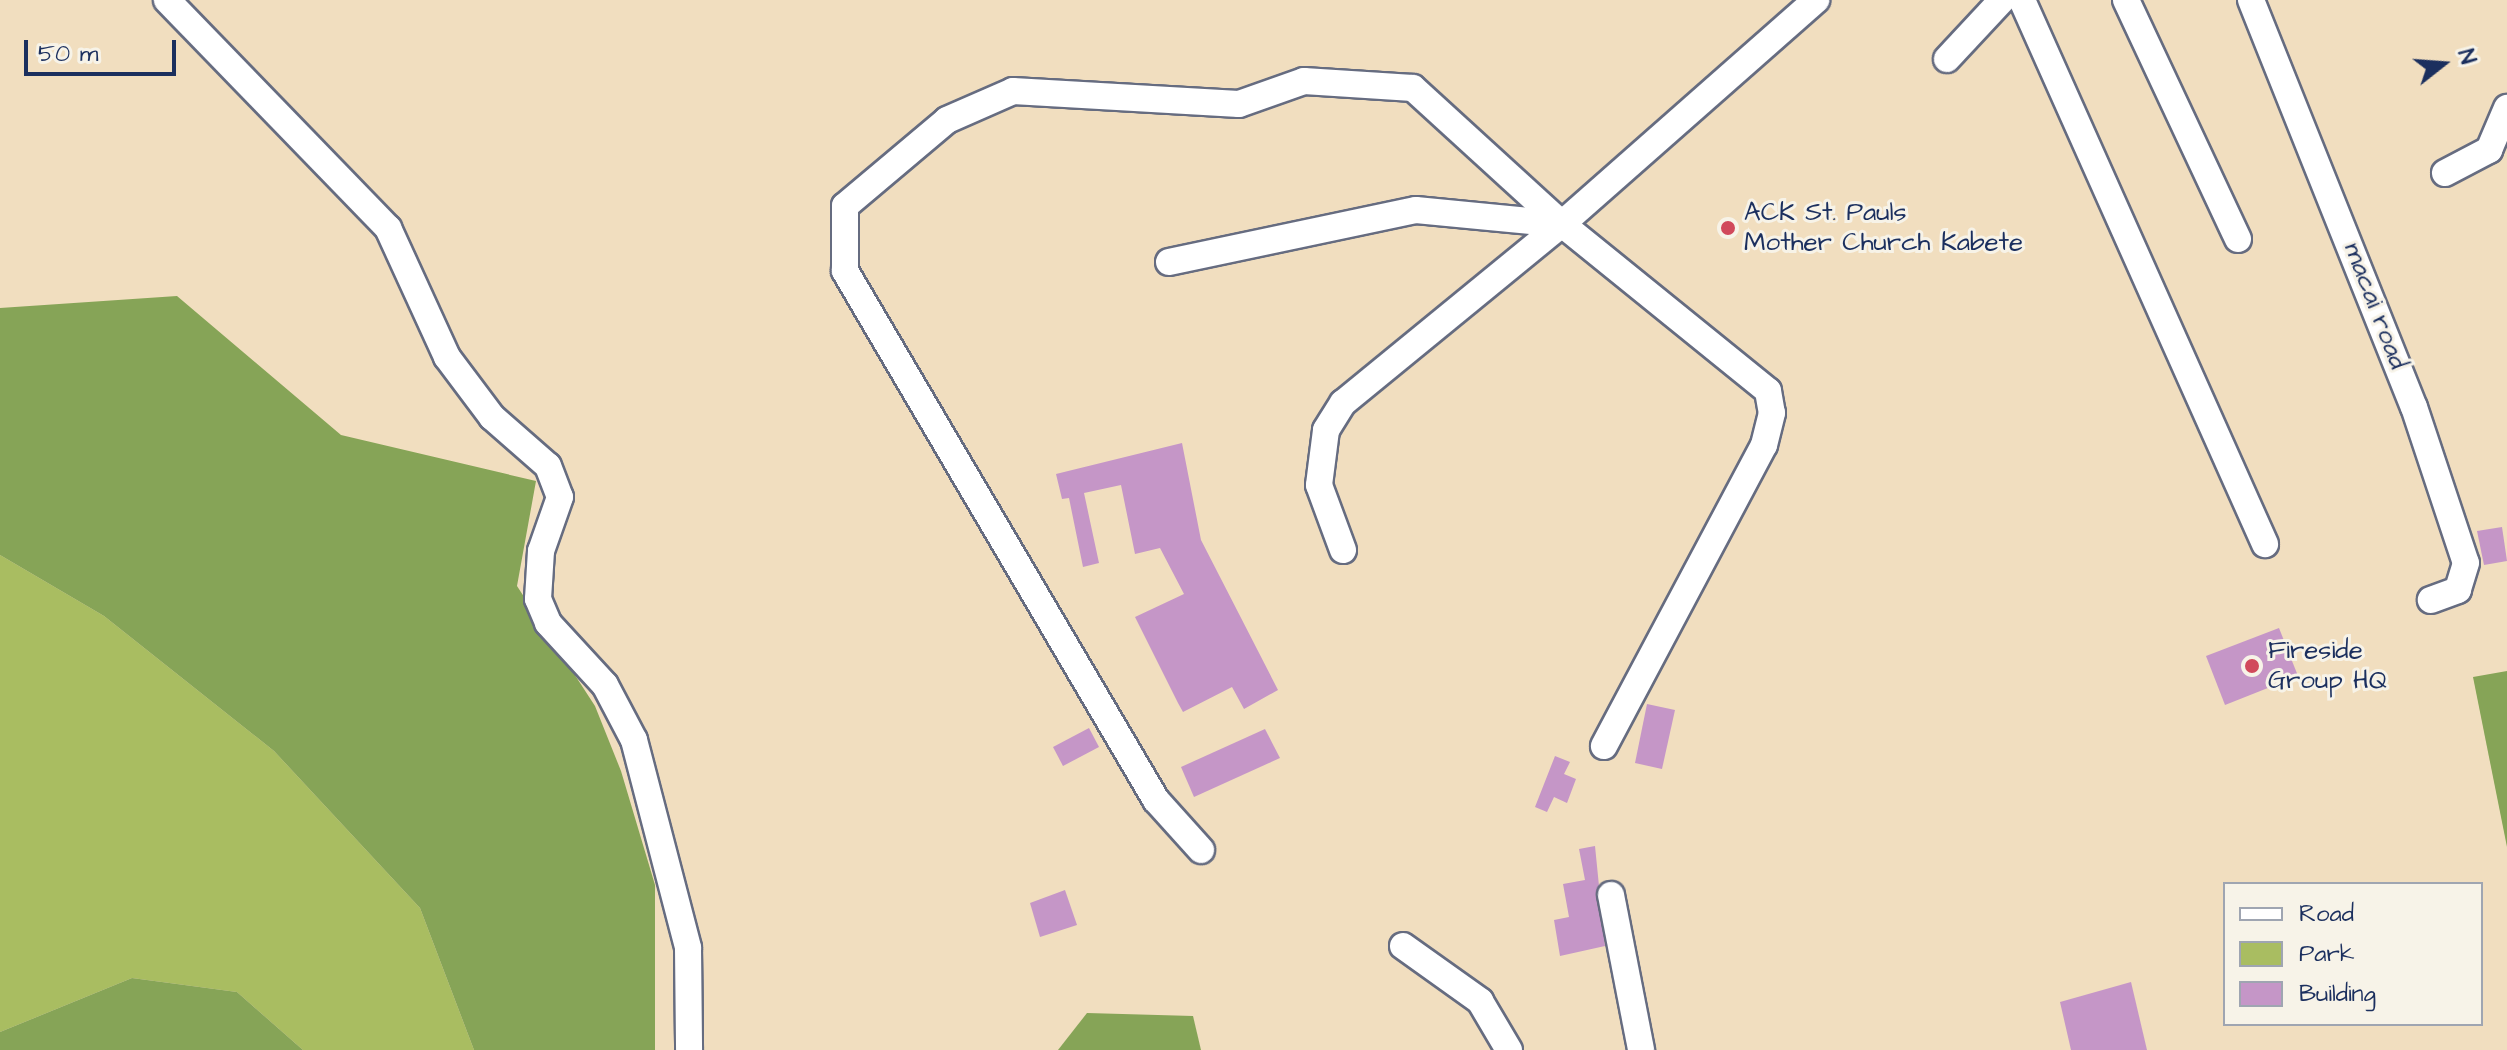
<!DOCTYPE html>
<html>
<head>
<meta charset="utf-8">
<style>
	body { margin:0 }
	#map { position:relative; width:2507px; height:1050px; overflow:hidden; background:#f1debf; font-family:"Architects Daughter",sans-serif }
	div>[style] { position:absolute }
	.green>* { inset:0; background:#a9bd61 }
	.forest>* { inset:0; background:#86a457 }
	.building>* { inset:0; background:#c596c7 }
	.roads { filter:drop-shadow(2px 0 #666c80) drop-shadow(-2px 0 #666c80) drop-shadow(0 2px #666c80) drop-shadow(0 -2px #666c80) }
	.minor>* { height:26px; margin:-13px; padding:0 13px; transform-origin:13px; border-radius:13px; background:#fff }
	.dots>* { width:22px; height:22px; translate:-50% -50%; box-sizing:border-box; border:4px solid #f7f3e8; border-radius:50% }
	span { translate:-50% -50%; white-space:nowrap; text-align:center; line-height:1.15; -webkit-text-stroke:6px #f7f3e8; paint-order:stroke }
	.poi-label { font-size:26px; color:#1b2f5e }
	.left { translate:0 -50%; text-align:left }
	.street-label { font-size:26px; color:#1b2f5e }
	.legend { position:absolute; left:2223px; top:882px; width:260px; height:144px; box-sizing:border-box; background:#f7f3e8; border:2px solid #9fa5b1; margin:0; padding:10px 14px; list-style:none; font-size:24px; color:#1b2f5e }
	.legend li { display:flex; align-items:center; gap:16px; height:40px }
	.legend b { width:40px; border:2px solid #9fa5b1 }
	.north { position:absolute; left:2403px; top:24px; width:80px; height:80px; -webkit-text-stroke:6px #f7f3e8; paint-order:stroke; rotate:73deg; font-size:22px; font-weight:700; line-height:32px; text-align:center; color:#1b2f5e }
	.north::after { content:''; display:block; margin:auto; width:28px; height:36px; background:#1b2f5e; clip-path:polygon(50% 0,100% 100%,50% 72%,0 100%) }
	.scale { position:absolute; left:24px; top:40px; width:152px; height:36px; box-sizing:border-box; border:4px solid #1b2f5e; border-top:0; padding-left:10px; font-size:24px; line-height:28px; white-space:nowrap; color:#1b2f5e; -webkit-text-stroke:6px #f7f3e8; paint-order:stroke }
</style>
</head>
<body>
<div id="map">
	<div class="green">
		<i style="clip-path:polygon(0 555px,104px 616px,274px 751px,420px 908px,474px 1050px,303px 1050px,237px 992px,132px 978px,0 1032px)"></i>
	</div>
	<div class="forest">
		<i style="clip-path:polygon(177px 296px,341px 435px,536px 481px,517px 586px,595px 706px,621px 771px,655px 885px,655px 1050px,474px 1050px,420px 908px,274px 751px,104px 616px,0 555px,0 308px)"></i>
		<i style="clip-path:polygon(2507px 671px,2507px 847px,2473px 677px)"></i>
		<i style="clip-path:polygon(132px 978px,237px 992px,303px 1050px,0 1050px,0 1032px)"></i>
		<i style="clip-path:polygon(1087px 1013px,1193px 1016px,1201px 1050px,1058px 1050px)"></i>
	</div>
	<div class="building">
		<i style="clip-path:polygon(1182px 443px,1201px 540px,1278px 690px,1244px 709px,1232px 687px,1183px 712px,1178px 703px,1135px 617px,1184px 594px,1160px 548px,1135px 554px,1121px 485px,1084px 493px,1099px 563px,1083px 567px,1069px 498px,1062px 499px,1056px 474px)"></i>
		<i style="clip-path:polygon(2502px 527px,2507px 561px,2484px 565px,2477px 531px)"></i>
		<i style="clip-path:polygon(2279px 628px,2298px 676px,2225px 705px,2206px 656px)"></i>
		<i style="clip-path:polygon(1647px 704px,1675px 710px,1662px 769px,1635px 763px)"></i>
		<i style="clip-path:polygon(1089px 728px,1099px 747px,1063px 766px,1053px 747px)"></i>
		<i style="clip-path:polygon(1265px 729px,1280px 758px,1194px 797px,1181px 767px)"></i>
		<i style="clip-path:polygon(1555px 756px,1570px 762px,1564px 774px,1576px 779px,1567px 803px,1554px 797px,1547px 812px,1535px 807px)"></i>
		<i style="clip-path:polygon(1595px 846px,1605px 946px,1560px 956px,1554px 920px,1569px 917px,1563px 884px,1585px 880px,1579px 849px)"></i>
		<i style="clip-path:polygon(1065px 890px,1077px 925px,1040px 937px,1030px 903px)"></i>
		<i style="clip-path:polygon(2131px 982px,2147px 1050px,2071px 1050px,2060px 1002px)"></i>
	</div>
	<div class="roads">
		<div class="minor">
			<i style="left:167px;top:0;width:318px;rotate:45.9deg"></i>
			<i style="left:388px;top:228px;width:142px;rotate:65.4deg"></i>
			<i style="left:447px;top:357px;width:75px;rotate:53.1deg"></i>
			<i style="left:492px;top:417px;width:74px;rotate:41.2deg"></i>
			<i style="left:548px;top:466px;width:33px;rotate:69deg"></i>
			<i style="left:560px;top:497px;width:57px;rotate:109.4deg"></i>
			<i style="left:541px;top:551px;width:48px;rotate:93.6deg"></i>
			<i style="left:538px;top:599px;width:26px;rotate:67deg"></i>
			<i style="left:548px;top:623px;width:84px;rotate:47.4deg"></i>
			<i style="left:605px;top:685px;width:62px;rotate:62.2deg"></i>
			<i style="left:634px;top:740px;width:215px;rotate:75.4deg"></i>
			<i style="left:688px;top:948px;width:102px;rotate:89.4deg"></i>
			<i style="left:2022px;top:0;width:596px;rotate:65.93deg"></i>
			<i style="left:2126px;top:0;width:264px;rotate:64.9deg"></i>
			<i style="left:2251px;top:0;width:438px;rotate:68.2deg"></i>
			<i style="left:2414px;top:407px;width:164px;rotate:71.6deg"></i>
			<i style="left:2466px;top:563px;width:28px;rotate:107deg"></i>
			<i style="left:2458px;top:590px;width:29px;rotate:160deg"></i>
			<i style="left:1947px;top:59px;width:81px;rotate:-47deg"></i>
			<i style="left:2445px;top:173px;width:50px;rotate:-27.6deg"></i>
			<i style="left:2489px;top:150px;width:46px;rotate:-66.8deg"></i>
			<i style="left:1169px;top:262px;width:252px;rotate:-11.9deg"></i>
			<i style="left:1416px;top:210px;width:147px;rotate:5.5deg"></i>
			<i style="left:1562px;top:224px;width:265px;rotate:39deg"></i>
			<i style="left:1768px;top:391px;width:22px;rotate:80deg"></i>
			<i style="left:1772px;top:413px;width:33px;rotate:104deg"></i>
			<i style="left:1764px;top:445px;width:341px;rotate:118deg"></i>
			<i style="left:1343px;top:550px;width:69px;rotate:-110.3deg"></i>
			<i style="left:1319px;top:485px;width:55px;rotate:-82.7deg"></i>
			<i style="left:1326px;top:430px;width:32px;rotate:-58deg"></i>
			<i style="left:1343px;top:403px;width:283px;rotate:-39.3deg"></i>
			<i style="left:1562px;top:224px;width:339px;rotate:-41.4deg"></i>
			<i style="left:1201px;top:850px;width:67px;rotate:-132deg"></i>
			<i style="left:1156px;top:800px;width:614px;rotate:-120.45deg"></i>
			<i style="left:845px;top:271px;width:65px;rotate:-90deg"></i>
			<i style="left:845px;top:206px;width:133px;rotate:-40.1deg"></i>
			<i style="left:947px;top:120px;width:72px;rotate:-23.7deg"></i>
			<i style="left:1013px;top:91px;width:226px;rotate:3.3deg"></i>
			<i style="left:1239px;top:104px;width:69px;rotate:-19.5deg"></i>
			<i style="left:1304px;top:81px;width:109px;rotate:3.7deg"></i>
			<i style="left:1413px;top:88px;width:202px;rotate:42.4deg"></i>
			<i style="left:1611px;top:895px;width:158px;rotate:79deg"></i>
			<i style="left:1403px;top:946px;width:95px;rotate:35.5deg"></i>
			<i style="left:1480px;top:1001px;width:57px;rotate:59.4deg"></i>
		</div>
	</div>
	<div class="dots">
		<i style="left:1728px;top:228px;background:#d1495b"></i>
		<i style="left:2252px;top:666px;background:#d1495b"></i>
	</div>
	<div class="poi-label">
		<span class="left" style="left:1744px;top:228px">ACK St. Pauls<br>Mother Church Kabete</span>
		<span class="left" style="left:2268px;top:666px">Fireside<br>Group HQ</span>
	</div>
	<div class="street-label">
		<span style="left:2375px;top:306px;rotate:69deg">macai road</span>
	</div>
	<ul class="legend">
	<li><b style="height:10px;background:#fff"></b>Road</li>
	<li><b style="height:22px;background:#a9bd61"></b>Park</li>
	<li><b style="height:22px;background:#c596c7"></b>Building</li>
	</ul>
	<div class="north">N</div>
	<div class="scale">50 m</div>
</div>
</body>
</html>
